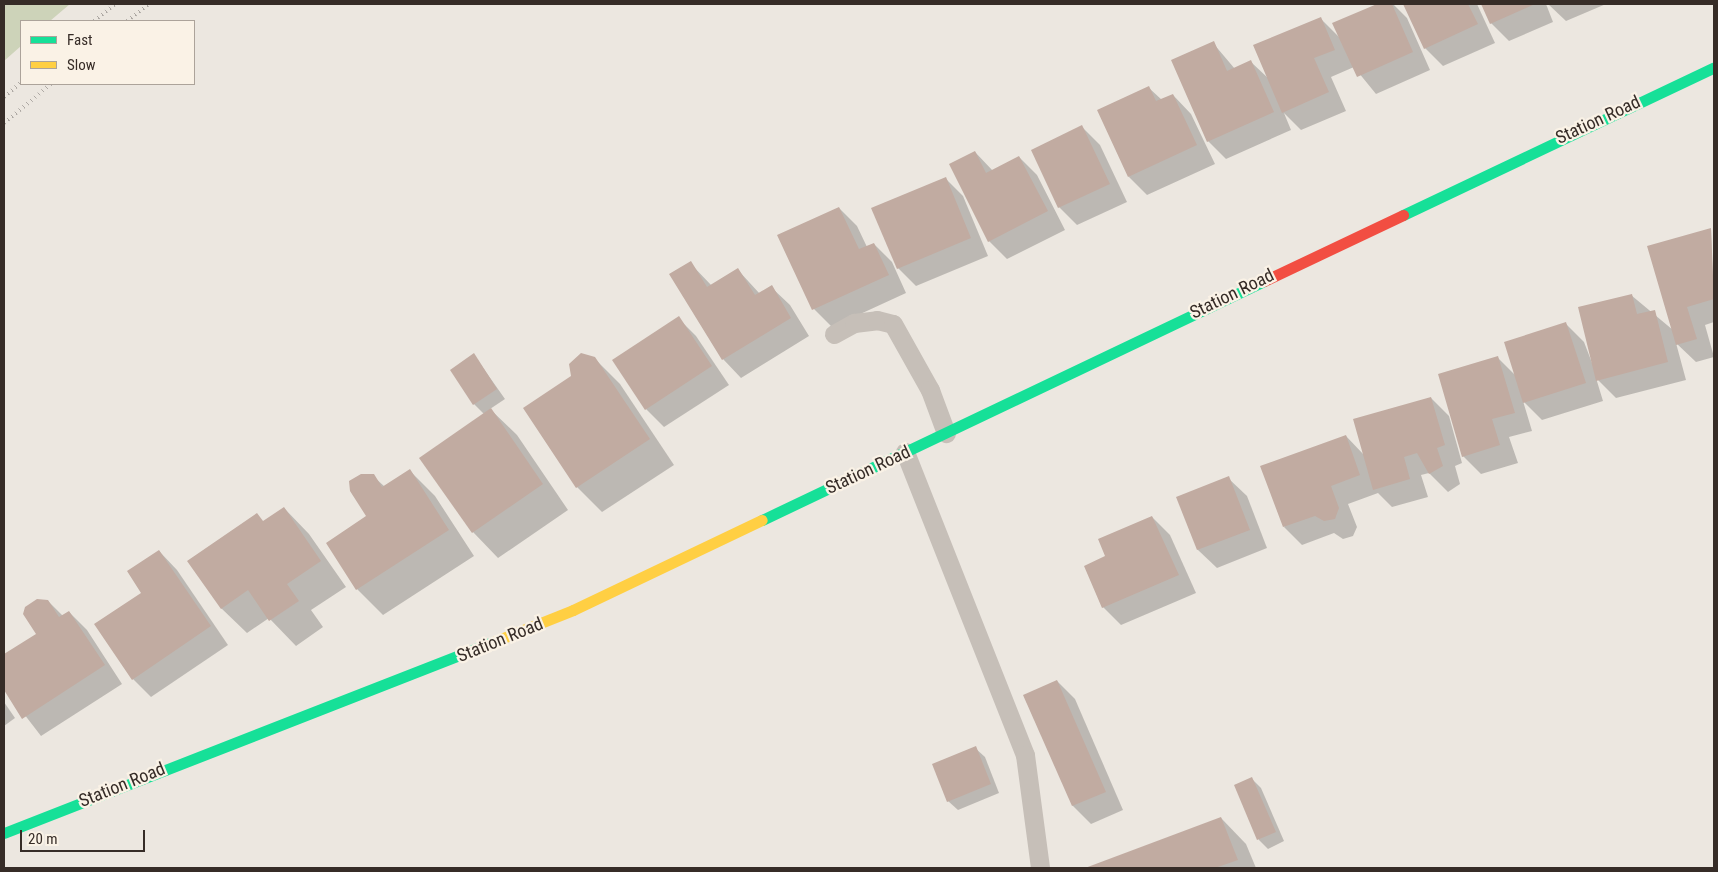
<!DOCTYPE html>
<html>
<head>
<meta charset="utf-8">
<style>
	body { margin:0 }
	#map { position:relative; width:1718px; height:872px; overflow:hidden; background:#ece7e0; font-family:"Roboto Condensed",sans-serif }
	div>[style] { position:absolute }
	.green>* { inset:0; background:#cdd3b9 }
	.shadow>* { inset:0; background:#0003 }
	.building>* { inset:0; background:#c1aba1 }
	.lane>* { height:19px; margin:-9.5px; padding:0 9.5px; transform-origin:9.5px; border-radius:9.5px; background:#c6bfb8 }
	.fast>* { height:11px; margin:-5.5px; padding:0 5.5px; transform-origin:5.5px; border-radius:5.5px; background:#16e098 }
	.slow>* { height:11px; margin:-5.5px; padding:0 5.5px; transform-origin:5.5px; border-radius:5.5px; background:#ffcf43 }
	.jam>* { height:11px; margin:-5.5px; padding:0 5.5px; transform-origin:5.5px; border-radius:5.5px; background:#f24e42 }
	.rail>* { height:4px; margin-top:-2px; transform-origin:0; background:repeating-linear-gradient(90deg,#ada8a3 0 1px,transparent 0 5px) }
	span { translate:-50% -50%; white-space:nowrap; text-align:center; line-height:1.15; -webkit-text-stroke:4.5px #faf2e6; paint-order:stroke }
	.street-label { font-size:18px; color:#362c27 }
	.frame { position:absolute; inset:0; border:5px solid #362c27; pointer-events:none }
	.legend { position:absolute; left:20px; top:20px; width:175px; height:65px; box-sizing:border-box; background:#faf2e6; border:1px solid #aca39a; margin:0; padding:6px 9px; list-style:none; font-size:15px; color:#362c27 }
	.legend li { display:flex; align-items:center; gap:10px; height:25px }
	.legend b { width:25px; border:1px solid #aca39a }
	.scale { position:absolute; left:20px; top:830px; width:125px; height:22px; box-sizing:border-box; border:2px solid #362c27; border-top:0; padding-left:6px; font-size:15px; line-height:18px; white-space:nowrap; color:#362c27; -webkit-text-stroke:4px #faf2e6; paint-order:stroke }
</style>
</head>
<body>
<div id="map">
	<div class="green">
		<i style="clip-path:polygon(4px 4px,70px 4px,50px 21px,21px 21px,21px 46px,4px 61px)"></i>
	</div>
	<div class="shadow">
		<i style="clip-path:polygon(1380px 4px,1393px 4px,1407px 18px,1430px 70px,1376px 94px,1354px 67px,1331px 77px,1346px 111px,1301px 130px,1284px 113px,1291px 130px,1226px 159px,1208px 141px,1213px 43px,1235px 69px,1251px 62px,1269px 79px,1320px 18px,1340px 38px,1334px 24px)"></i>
		<i style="clip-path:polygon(1405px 4px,1477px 4px,1495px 43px,1443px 66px,1425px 48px)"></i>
		<i style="clip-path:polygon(1483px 4px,1546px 4px,1553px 22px,1509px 41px,1491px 23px)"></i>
		<i style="clip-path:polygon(1548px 4px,1606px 4px,1566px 21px)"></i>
		<i style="clip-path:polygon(1149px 88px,1162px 100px,1173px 95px,1191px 114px,1215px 164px,1147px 195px,1129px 177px)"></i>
		<i style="clip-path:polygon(1082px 127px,1100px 145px,1127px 202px,1077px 225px,1059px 207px)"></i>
		<i style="clip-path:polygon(975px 152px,993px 171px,1019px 157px,1037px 175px,1065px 230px,1007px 259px,989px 241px)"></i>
		<i style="clip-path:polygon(945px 178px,963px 196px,988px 256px,916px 286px,898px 268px)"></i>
		<i style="clip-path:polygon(839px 208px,857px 226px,867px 247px,874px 244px,892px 262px,906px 293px,832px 327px,814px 309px,779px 235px)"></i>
		<i style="clip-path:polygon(1711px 229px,1714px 322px,1705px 325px,1714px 357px,1696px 362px,1676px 343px,1686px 380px,1616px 398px,1596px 378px,1603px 401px,1542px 420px,1523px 401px,1532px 431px,1509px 437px,1518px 463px,1481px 474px,1463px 456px,1498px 358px,1516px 376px,1566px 324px,1584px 342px,1594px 368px,1631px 295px,1673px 330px)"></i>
		<i style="clip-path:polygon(690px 263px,712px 286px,738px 270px,760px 294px,771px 287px,790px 305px,809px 336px,741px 378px,723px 359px,671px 275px)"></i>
		<i style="clip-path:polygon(678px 318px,696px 336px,729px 385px,664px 427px,646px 409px)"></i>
		<i style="clip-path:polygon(474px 355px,505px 399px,490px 409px,517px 435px,568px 510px,498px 558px,473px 532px,421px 458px,484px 414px,474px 404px)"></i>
		<i style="clip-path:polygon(594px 358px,620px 384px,674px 465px,602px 512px,577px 487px,573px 377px)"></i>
		<i style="clip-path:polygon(1431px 398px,1449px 416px,1462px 463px,1455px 466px,1460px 484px,1448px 492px,1429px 473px,1421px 475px,1428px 497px,1392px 507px,1378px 493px,1348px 504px,1357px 527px,1353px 536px,1343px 539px,1334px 533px,1302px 545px,1284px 527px,1346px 436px,1364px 455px)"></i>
		<i style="clip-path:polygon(410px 471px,435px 496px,474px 556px,383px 615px,357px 589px,327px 543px,368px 517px,373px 476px,385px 487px)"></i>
		<i style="clip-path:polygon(1228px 478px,1247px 496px,1267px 548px,1217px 568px,1198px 550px,1178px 498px)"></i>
		<i style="clip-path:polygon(284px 508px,309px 534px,346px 587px,311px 610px,323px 627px,296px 646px,269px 618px,247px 633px,221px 608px,264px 522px)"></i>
		<i style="clip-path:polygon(1152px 517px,1170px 535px,1196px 593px,1121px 625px,1103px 607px,1107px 557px)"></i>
		<i style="clip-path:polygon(159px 551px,177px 570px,228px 645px,151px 697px,133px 679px,143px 593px)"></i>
		<i style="clip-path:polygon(48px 601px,63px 616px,69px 612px,87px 630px,122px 684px,41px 736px,4px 688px,4px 656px,38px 634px)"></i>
		<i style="clip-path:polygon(1057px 681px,1075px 699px,1123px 810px,1091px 824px,1073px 806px,1024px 696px)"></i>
		<i style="clip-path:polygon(4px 702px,15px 718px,4px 726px)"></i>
		<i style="clip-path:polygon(975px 748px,985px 757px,999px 793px,958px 810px,948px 801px)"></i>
		<i style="clip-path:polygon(1252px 779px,1261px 788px,1284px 841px,1268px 849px,1259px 840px,1235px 785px)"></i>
		<i style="clip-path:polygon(1221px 818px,1246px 844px,1256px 868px,1088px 868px)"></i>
	</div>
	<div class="building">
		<i style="clip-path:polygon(1377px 4px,1392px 4px,1413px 52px,1357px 77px,1332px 23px)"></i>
		<i style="clip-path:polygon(1403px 4px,1468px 4px,1478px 24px,1424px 49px)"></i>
		<i style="clip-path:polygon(1481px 4px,1535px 4px,1490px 24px)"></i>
		<i style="clip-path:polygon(1321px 17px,1335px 50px,1314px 58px,1329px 92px,1282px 113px,1253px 45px)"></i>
		<i style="clip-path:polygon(1214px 41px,1227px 71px,1251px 60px,1274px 112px,1207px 142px,1171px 60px)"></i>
		<i style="clip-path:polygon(1149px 86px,1156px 101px,1173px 94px,1197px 145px,1128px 177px,1097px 110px)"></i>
		<i style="clip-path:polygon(1082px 125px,1110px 184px,1058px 208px,1031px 150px)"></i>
		<i style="clip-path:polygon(975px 151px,986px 173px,1019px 156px,1048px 211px,988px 242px,949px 164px)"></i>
		<i style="clip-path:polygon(946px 177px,971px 238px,897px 269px,871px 208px)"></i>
		<i style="clip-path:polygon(839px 207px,859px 249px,874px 243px,889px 275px,812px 310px,777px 235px)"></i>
		<i style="clip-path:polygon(1711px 228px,1714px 299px,1687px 307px,1697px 339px,1676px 345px,1647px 246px)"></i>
		<i style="clip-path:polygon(691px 261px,707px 287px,738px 268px,755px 295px,772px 285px,791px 318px,722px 360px,669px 274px)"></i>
		<i style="clip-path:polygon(1632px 294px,1637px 314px,1655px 310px,1668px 362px,1596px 381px,1578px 307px)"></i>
		<i style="clip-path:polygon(679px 316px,712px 366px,645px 410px,612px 360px)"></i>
		<i style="clip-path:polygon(1566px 322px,1586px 383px,1523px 403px,1504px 342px)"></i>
		<i style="clip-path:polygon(474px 353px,497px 389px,473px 405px,450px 370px)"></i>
		<i style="clip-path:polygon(581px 353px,595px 357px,650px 439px,576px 488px,523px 408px,571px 376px,569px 364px)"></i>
		<i style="clip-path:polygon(1498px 356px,1515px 413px,1492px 419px,1500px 445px,1462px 457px,1438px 374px)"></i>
		<i style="clip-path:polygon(1431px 397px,1445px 445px,1437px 448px,1443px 466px,1429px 474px,1417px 453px,1404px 457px,1410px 479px,1373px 490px,1353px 419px)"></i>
		<i style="clip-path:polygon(491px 408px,543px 484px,472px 533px,419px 458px)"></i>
		<i style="clip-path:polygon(1346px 435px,1360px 475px,1331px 486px,1339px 508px,1335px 519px,1324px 521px,1315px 516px,1283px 527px,1260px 466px)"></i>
		<i style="clip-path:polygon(410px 469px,449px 530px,356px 590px,326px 543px,366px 516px,350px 491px,349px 481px,361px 474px,374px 474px,382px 487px)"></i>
		<i style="clip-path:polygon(1229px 476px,1250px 530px,1197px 550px,1176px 497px)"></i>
		<i style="clip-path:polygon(284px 507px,321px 561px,287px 584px,299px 601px,269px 621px,248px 590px,221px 609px,187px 561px,257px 513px,263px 521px)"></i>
		<i style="clip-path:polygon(1152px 516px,1179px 575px,1102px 608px,1084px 566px,1105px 556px,1098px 539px)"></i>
		<i style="clip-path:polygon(159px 550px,211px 626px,132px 680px,94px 624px,141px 593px,127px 571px)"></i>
		<i style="clip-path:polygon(37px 599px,48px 600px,59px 617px,69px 611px,105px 665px,22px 719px,4px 690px,4px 654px,36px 634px,23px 614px,25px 607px)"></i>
		<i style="clip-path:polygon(1057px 680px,1106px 792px,1072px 806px,1023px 695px)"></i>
		<i style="clip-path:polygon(976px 746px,991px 784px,947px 802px,932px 764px)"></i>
		<i style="clip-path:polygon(1252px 777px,1276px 832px,1257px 840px,1234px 785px)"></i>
		<i style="clip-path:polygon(1221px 817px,1238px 860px,1215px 868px,1085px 868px)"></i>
	</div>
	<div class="lane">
		<i style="left:834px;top:334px;width:23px;rotate:-29deg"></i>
		<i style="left:854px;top:323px;width:23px;rotate:-7deg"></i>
		<i style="left:877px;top:320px;width:16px;rotate:14deg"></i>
		<i style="left:893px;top:324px;width:76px;rotate:60.7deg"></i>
		<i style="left:930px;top:390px;width:46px;rotate:69.6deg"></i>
		<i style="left:905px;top:452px;width:326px;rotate:68.4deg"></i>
		<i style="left:1025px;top:755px;width:114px;rotate:82.4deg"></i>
	</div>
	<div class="fast">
		<i style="left:1403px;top:215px;width:344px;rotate:-25.4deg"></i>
		<i style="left:762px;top:520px;width:556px;rotate:-25.46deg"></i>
		<i style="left:4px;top:833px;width:525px;rotate:-21.34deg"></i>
	</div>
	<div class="slow">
		<i style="left:493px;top:642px;width:86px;rotate:-21.8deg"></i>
		<i style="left:573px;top:610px;width:209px;rotate:-25.5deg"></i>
	</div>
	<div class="jam">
		<i style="left:1264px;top:281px;width:154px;rotate:-25.4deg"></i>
	</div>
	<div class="rail">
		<i style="left:94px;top:21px;width:27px;rotate:-39deg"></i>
		<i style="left:127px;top:21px;width:28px;rotate:-38deg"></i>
		<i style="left:4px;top:97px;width:23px;rotate:-41deg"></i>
		<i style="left:4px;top:123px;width:61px;rotate:-39.7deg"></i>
	</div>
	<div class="street-label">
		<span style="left:1598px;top:120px;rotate:-25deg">Station Road</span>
		<span style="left:1232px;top:294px;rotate:-26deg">Station Road</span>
		<span style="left:868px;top:470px;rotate:-25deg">Station Road</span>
		<span style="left:500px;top:640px;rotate:-22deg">Station Road</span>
		<span style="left:122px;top:785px;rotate:-22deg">Station Road</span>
	</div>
	<div class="frame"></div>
	<ul class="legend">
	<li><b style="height:6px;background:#16e098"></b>Fast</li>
	<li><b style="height:6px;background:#ffcf43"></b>Slow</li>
	</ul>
	<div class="scale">20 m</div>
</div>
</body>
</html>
